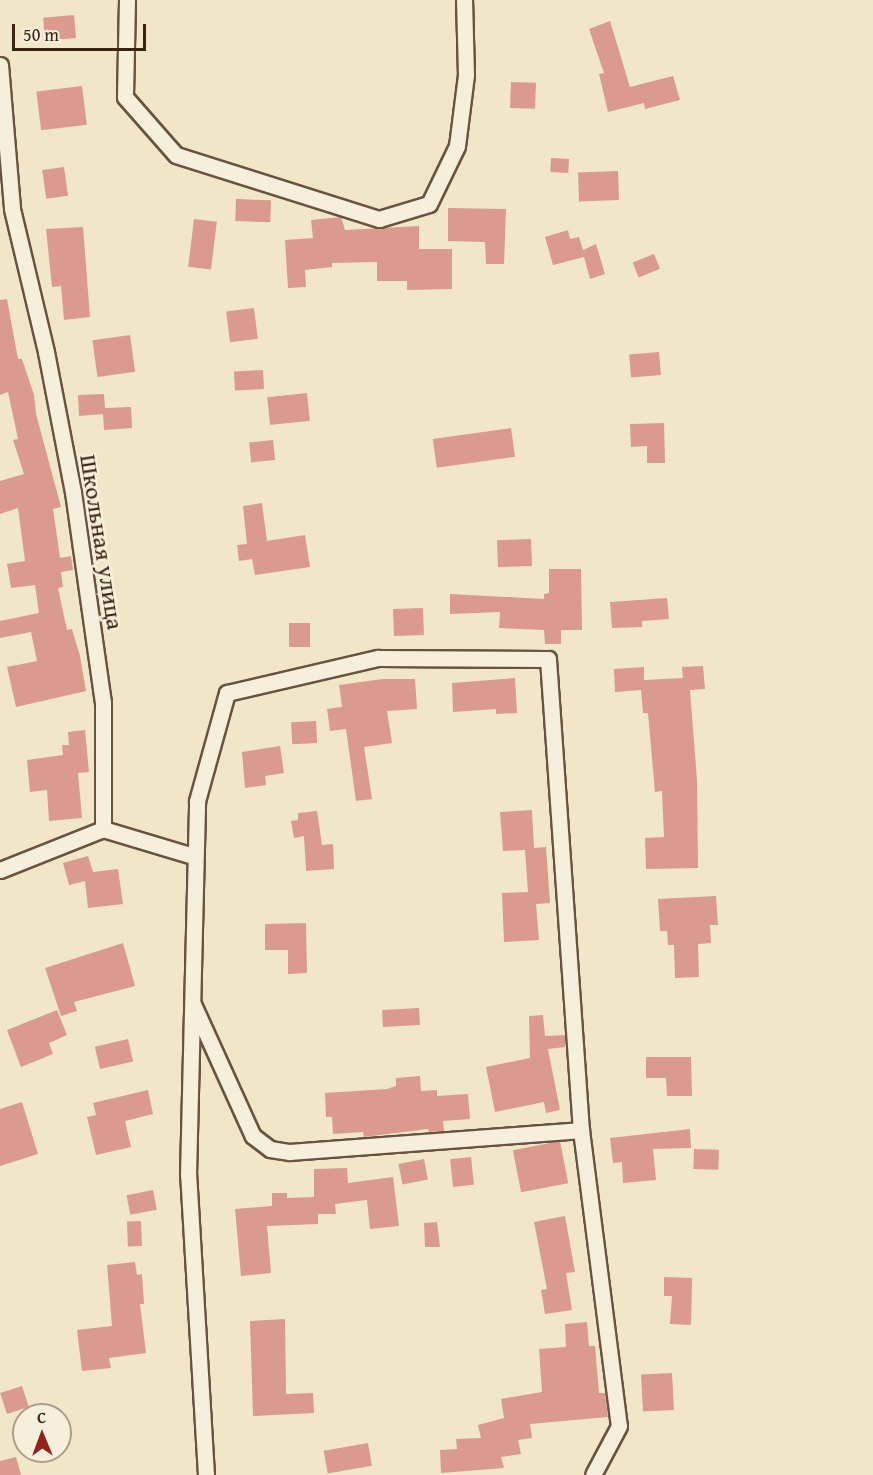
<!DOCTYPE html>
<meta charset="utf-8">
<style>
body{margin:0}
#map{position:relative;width:873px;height:1475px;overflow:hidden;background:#f1e7c8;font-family:"Gentium Book Plus",serif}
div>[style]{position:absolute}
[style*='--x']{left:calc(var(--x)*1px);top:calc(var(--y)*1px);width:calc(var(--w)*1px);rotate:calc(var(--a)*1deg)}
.building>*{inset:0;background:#da9a8d;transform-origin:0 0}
.roads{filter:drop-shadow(2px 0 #695340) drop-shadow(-2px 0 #695340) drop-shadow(0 2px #695340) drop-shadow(0 -2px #695340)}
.minor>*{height:15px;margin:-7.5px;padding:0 7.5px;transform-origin:7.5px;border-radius:7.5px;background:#f6efdb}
span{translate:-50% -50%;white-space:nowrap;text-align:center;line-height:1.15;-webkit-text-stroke:5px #f6efdb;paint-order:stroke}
.street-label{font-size:24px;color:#3c2213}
.north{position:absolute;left:12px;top:1403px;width:60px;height:60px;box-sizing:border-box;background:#f6efdb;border:2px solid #ac9d8b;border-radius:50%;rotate:359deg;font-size:16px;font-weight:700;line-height:24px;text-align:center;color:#3c2213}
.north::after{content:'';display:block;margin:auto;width:21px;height:27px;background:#8f2418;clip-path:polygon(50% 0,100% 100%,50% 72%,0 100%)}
.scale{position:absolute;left:12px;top:24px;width:134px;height:27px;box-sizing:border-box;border:3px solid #3c2213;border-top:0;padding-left:8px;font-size:18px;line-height:21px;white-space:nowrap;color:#3c2213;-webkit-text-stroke:4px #f6efdb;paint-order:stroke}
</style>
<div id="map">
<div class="building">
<div style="left:74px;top:15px;width:23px;height:31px;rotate:85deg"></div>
<div style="clip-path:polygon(610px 21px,630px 87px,673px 76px,680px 100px,645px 109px,644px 103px,608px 112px,599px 74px,604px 73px,589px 29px)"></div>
<div style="left:511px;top:82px;width:25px;height:26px;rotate:2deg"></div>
<div style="left:82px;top:86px;width:39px;height:46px;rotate:83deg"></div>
<div style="left:551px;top:158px;width:18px;height:14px;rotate:3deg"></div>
<div style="left:64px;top:167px;width:29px;height:22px;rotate:82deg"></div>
<div style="left:618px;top:171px;width:29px;height:40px;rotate:88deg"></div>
<div style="left:236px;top:199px;width:35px;height:22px;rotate:2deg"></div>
<div style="clip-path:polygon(448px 208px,506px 209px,504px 264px,486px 264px,485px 242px,448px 241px)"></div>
<div style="clip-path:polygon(341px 217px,345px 230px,419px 226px,419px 249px,452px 249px,452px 289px,407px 290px,407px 281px,377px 281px,377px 262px,332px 263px,332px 267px,305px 270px,306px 287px,288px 288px,285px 240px,313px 238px,311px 220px)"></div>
<div style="left:194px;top:219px;width:23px;height:48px;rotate:7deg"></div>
<div style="clip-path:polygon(83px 227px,90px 317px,64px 320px,61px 286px,52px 287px,46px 229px)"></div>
<div style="clip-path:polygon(568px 230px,570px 239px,579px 237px,583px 250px,596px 244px,605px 274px,590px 279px,584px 257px,553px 265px,545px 237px)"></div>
<div style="left:654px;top:254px;width:16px;height:23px;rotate:68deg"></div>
<div style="clip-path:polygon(7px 299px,18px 359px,22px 359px,34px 395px,36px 414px,61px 507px,53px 509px,60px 558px,71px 556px,73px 570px,61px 572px,63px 587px,58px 588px,67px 630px,72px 629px,80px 656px,86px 691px,16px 707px,7px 667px,37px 661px,31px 632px,0 638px,0 621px,39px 613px,35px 585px,11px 588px,7px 564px,25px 561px,18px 508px,0 514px,0 481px,24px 474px,13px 440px,18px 439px,8px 392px,0 395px,0 300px)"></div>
<div style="left:254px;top:308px;width:31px;height:28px;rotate:83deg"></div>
<div style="left:130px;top:335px;width:37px;height:38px;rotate:82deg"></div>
<div style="left:659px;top:352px;width:23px;height:30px;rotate:85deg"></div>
<div style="left:263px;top:370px;width:19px;height:29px;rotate:87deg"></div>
<div style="left:307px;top:393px;width:28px;height:40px;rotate:84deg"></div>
<div style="clip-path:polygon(104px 394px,105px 408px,131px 407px,132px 428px,104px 430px,103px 414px,79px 416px,78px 395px)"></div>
<div style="clip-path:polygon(664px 423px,665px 463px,647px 463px,647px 446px,631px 447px,630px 424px)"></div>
<div style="left:511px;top:428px;width:29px;height:79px;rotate:82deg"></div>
<div style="left:273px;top:440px;width:20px;height:24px;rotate:84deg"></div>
<div style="clip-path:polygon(262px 503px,267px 541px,305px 535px,310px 567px,255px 575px,252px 559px,239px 561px,237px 545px,247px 544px,243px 506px)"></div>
<div style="left:531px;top:539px;width:27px;height:34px;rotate:88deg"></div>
<div style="clip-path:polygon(549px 569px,581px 569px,582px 630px,561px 630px,561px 644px,545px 644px,544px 630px,499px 628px,500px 612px,450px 614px,450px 594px,544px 599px,544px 594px,549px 593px)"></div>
<div style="clip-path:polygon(667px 598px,669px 619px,642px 621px,642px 627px,612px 628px,610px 602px)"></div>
<div style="left:423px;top:608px;width:27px;height:30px;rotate:88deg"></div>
<div style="left:310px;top:623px;width:24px;height:21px;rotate:90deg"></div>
<div style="clip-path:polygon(703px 666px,705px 689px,690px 690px,697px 780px,698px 868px,646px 869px,645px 838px,664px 837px,662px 791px,655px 792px,648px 713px,643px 713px,641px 690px,615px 692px,614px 669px,644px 667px,644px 680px,683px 678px,682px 667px)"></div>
<div style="clip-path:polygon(515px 678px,517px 713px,496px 714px,496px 709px,453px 712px,452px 683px)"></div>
<div style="clip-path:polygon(383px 679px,415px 679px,417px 709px,387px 711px,392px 743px,364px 747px,372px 799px,356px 801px,346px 729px,330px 731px,327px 709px,342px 707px,339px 685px)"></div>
<div style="left:316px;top:721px;width:22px;height:25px;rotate:87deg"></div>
<div style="clip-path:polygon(85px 730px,89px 772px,78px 773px,82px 818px,49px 821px,47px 790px,30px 792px,27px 760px,63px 755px,62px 745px,69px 745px,68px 732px)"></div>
<div style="clip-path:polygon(280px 746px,284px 773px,265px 776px,266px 785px,245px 788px,242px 752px)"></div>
<div style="clip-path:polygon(532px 810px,534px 848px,546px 847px,550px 903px,536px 904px,539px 940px,504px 942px,502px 893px,528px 892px,525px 850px,503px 851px,500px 812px)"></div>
<div style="clip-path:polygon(317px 811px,322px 845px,333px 844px,334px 869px,306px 871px,304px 836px,294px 838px,291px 821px,298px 820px,298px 813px)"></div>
<div style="clip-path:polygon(88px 856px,93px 872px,118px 869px,123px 904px,88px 908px,85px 881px,69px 885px,63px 863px)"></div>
<div style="clip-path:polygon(716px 896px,718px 925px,710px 925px,711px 943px,698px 944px,699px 977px,675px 978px,674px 945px,668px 945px,667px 931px,660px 931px,658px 899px)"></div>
<div style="clip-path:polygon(306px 923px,307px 973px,288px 974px,288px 950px,265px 950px,265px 924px)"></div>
<div style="clip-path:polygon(123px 943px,135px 986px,74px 1002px,77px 1011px,61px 1016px,45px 968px)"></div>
<div style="left:419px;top:1008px;width:17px;height:37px;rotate:87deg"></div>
<div style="clip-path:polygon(57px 1010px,67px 1035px,49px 1043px,53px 1054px,21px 1067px,7px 1030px)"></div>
<div style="clip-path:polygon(543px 1015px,545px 1036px,565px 1035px,565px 1047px,548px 1049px,560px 1110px,546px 1113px,544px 1102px,495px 1112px,486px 1067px,530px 1058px,529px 1016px)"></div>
<div style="left:128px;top:1039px;width:23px;height:34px;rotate:77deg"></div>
<div style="clip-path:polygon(646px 1057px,691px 1057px,692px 1096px,667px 1096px,666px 1078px,646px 1078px)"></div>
<div style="clip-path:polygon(420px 1076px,421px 1091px,437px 1090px,437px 1096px,468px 1094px,470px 1119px,443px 1121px,444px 1131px,429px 1132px,428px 1129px,364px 1137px,363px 1132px,333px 1134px,332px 1117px,326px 1117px,325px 1093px,387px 1089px,396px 1086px,396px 1078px)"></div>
<div style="clip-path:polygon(148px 1090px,153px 1114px,125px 1121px,131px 1147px,96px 1155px,87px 1117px,96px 1115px,93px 1103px)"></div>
<div style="clip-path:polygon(22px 1102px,38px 1154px,0 1166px,0 1109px)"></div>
<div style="clip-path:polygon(690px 1129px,691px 1148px,653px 1149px,656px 1180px,623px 1183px,622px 1162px,613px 1163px,610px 1138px)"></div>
<div style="left:560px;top:1141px;width:43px;height:48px;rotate:79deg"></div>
<div style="left:694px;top:1149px;width:25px;height:20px;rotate:2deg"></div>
<div style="left:471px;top:1157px;width:28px;height:21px;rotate:84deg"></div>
<div style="left:424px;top:1159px;width:21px;height:26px;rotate:79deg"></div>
<div style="clip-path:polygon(347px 1168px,348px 1183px,393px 1177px,399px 1226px,370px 1229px,367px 1200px,335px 1204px,336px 1214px,318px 1214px,318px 1224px,267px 1226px,271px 1273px,241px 1276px,235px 1209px,272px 1206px,272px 1193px,287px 1193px,287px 1198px,314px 1197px,314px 1169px)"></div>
<div style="left:153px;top:1190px;width:20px;height:27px;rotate:79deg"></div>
<div style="clip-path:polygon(565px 1216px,575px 1272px,566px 1273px,572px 1310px,545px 1314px,541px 1290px,547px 1289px,534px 1222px)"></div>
<div style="left:141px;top:1221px;width:25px;height:14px;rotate:88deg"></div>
<div style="clip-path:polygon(437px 1222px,440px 1247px,425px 1247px,424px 1223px)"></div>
<div style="clip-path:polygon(135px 1262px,137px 1275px,142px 1274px,144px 1304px,140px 1304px,146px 1353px,109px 1358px,111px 1368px,82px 1371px,77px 1330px,112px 1326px,107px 1265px)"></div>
<div style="clip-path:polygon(664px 1277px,692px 1278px,691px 1325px,670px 1324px,672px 1296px,664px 1296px)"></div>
<div style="clip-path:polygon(285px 1319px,286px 1394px,313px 1393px,314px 1413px,253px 1416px,250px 1321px)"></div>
<div style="clip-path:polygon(587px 1322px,589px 1346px,595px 1346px,599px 1393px,605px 1393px,608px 1417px,530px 1424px,532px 1438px,518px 1440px,521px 1454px,501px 1457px,504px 1468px,441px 1473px,440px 1450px,457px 1449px,456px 1439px,481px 1438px,478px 1425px,504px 1418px,501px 1399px,542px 1392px,539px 1349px,566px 1347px,565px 1324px)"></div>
<div style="left:672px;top:1373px;width:37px;height:31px;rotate:87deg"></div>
<div style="left:22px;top:1386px;width:22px;height:23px;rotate:72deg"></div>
<div style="left:368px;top:1443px;width:23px;height:45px;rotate:80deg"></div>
<div style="clip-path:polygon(16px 1457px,21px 1475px,0 1475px,0 1461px)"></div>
</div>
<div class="roads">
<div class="minor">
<div style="--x:127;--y:0;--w:97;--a:91.2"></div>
<div style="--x:125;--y:97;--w:77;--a:48.7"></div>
<div style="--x:176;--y:155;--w:213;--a:17.5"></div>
<div style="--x:379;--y:219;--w:52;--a:-16.7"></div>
<div style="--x:429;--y:204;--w:64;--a:-64.2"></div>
<div style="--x:457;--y:146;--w:72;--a:-82.8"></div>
<div style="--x:466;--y:75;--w:75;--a:-91.5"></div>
<div style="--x:0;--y:65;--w:144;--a:85.2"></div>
<div style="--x:12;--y:209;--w:147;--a:76.6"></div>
<div style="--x:46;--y:352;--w:143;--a:79.1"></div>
<div style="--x:73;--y:492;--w:212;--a:81.9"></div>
<div style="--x:103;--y:702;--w:127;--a:90"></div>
<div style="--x:103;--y:829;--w:94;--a:16.7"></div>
<div style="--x:0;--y:870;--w:111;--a:-21.7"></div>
<div style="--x:193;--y:1004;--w:145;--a:65.6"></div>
<div style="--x:253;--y:1136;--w:21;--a:37"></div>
<div style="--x:270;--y:1149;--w:20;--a:9"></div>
<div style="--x:290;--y:1152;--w:292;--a:-4.3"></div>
<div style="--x:206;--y:1475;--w:301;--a:-93.4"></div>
<div style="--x:188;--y:1175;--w:374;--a:-88.6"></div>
<div style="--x:197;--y:801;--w:112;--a:-74.5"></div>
<div style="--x:227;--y:693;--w:155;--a:-13.1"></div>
<div style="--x:378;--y:658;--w:170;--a:0.3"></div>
<div style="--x:548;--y:659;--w:472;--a:86"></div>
<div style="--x:581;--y:1130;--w:298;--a:82.7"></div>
<div style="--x:619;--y:1426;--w:55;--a:118"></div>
</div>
</div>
<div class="street-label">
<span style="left:102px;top:542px;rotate:81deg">Школьная улица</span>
</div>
<div class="north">С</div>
<div class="scale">50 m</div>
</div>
